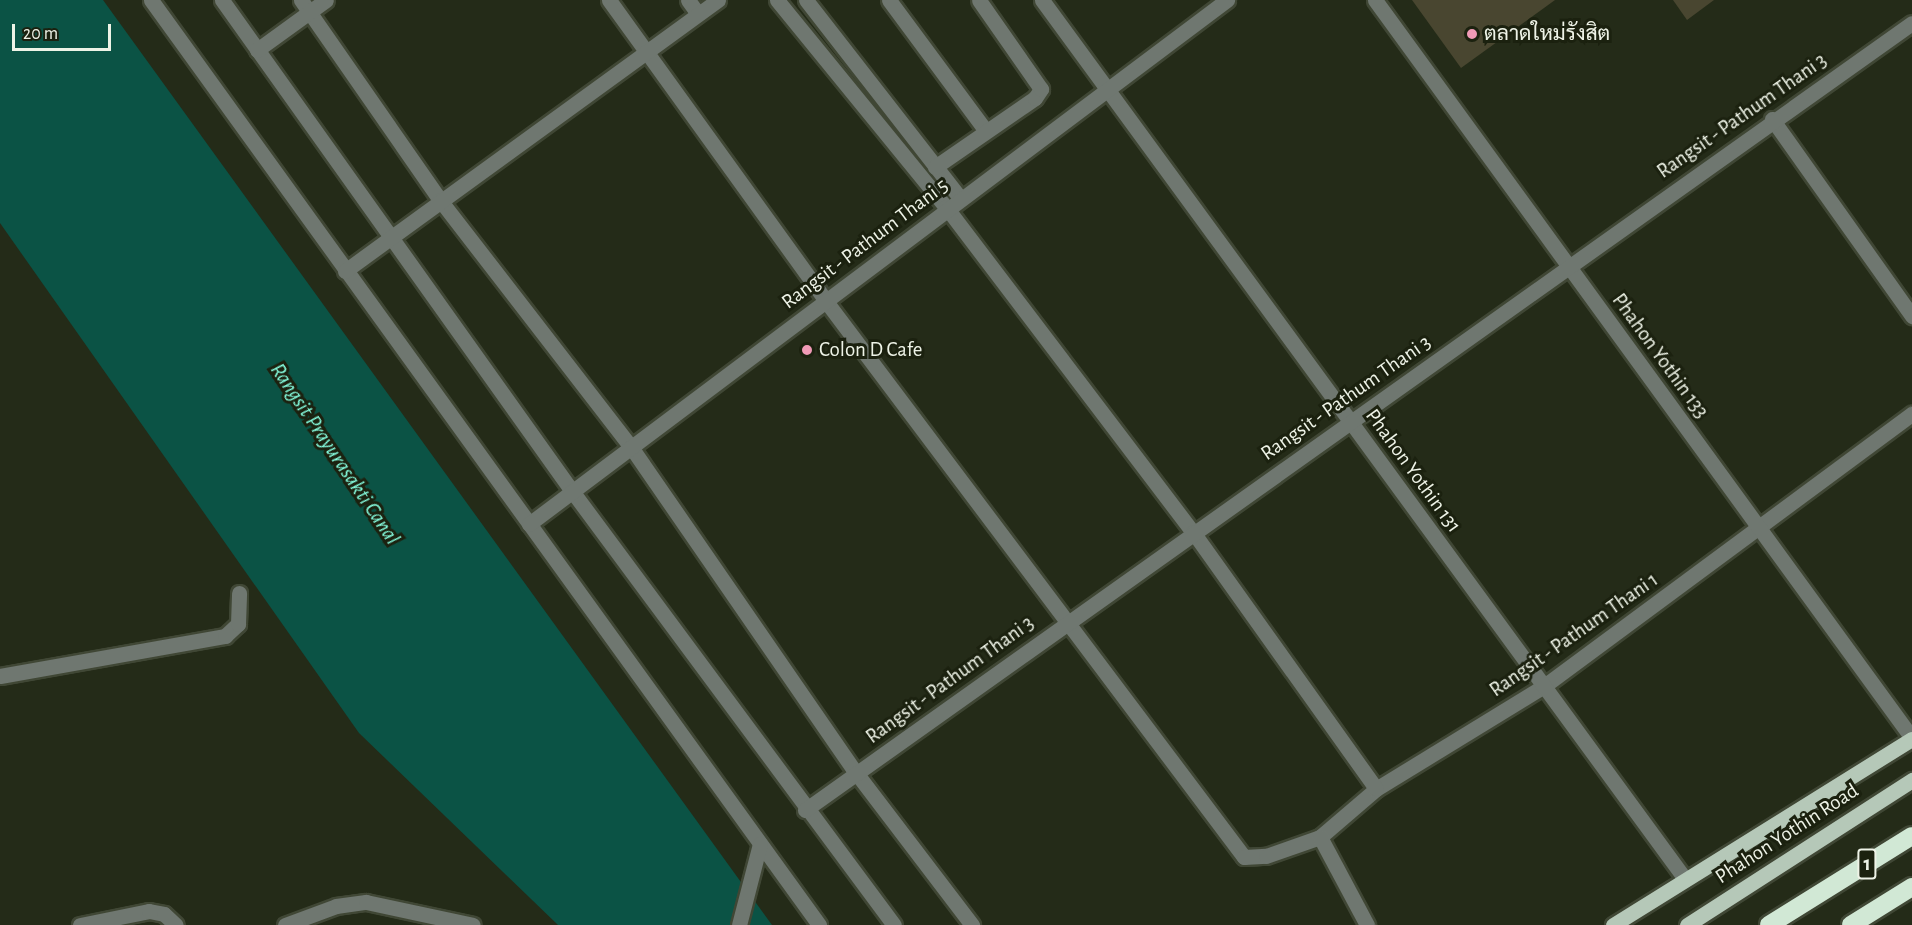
<!DOCTYPE html>
<meta charset="utf-8">
<style>
body{margin:0}
#map{position:relative;width:1912px;height:925px;overflow:hidden;background:#242b18;font-family:"Alegreya Sans",Sarabun,sans-serif}
div>[style]{position:absolute}
[style*='--x']{left:calc(var(--x)*1px);top:calc(var(--y)*1px);width:calc(var(--w)*1px);rotate:calc(var(--a)*1deg)}
.water>*{inset:0;background:#0b5345}
.building>*{inset:0;background:#494630}
.roads{filter:drop-shadow(2px 0 #404735) drop-shadow(-2px 0 #404735) drop-shadow(0 2px #404735) drop-shadow(0 -2px #404735)}
.minor>*{height:15px;margin:-7.5px;padding:0 7.5px;transform-origin:7.5px;border-radius:7.5px;background:#6f7770}
.major>*{height:15px;margin:-7.5px;padding:0 7.5px;transform-origin:7.5px;border-radius:7.5px;background:#b5c8b8}
.highway>*{height:18px;margin:-9px;padding:0 9px;transform-origin:9px;border-radius:9px;background:#d1e8d5}
.dots>*{width:16px;height:16px;translate:-50% -50%;box-sizing:border-box;border:3px solid #1b210f;border-radius:50%}
span{translate:-50% -50%;white-space:nowrap;text-align:center;line-height:1.15;-webkit-text-stroke:6px #1b210f;paint-order:stroke}
.shield-label span{padding:2px 4px;background:#1b210f;border:2px solid;border-radius:4px;-webkit-text-stroke-width:0}
.shield-label{font-size:20px;color:#eef3e7;font-weight:700}
.poi-label{font-size:21px;color:#eef3e7}
.left{translate:0 -50%;text-align:left}
.street-label{font-size:21px;color:#eef3e7}
.water-label{font-size:22px;color:#86fee0;font-style:italic}
.scale{position:absolute;left:12px;top:24px;width:99px;height:27px;box-sizing:border-box;border:3px solid #eef3e7;border-top:0;padding-left:8px;font-size:18px;line-height:21px;white-space:nowrap;color:#eef3e7;-webkit-text-stroke:4px #1b210f;paint-order:stroke}
</style>
<div id="map">
<div class="water">
<div style="clip-path:polygon(0 0,103px 0,772px 925px,558px 925px,359px 733px,0 223px)"></div>
</div>
<div class="building">
<div style="clip-path:polygon(1412px 0,1555px 0,1461px 68px)"></div>
<div style="clip-path:polygon(1673px 0,1714px 0,1687px 20px)"></div>
</div>
<div class="roads">
<div class="minor">
<div style="--x:151;--y:0;--w:1141;--a:54.16"></div>
<div style="--x:222;--y:0;--w:603;--a:54.52"></div>
<div style="--x:572;--y:491;--w:540;--a:53.43"></div>
<div style="--x:301;--y:0;--w:244;--a:55.2"></div>
<div style="--x:440;--y:200;--w:312;--a:52.3"></div>
<div style="--x:631;--y:447;--w:397;--a:55.4"></div>
<div style="--x:857;--y:774;--w:190;--a:52.7"></div>
<div style="--x:609;--y:0;--w:370;--a:54.2"></div>
<div style="--x:825;--y:300;--w:697;--a:53.05"></div>
<div style="--x:1244;--y:857;--w:22;--a:-3"></div>
<div style="--x:1266;--y:856;--w:57;--a:-19.4"></div>
<div style="--x:1320;--y:837;--w:74;--a:-40.6"></div>
<div style="--x:1376;--y:789;--w:197;--a:-31.5"></div>
<div style="--x:1544;--y:686;--w:458;--a:-36.5"></div>
<div style="--x:688;--y:0;--w:17;--a:54"></div>
<div style="--x:777;--y:0;--w:267;--a:50.8"></div>
<div style="--x:946;--y:207;--w:408;--a:52.8"></div>
<div style="--x:1193;--y:532;--w:315;--a:54.5"></div>
<div style="--x:806;--y:0;--w:251;--a:52.1"></div>
<div style="--x:889;--y:0;--w:163;--a:53.5"></div>
<div style="--x:1042;--y:0;--w:1089;--a:53.81"></div>
<div style="--x:1375;--y:0;--w:913;--a:53.96"></div>
<div style="--x:257;--y:50;--w:85;--a:-35.9"></div>
<div style="--x:1772;--y:119;--w:242;--a:54.6"></div>
<div style="--x:935;--y:167;--w:121;--a:-34.6"></div>
<div style="--x:1035;--y:98;--w:11;--a:-56"></div>
<div style="--x:1041;--y:89;--w:108;--a:-124.9"></div>
<div style="--x:345;--y:271;--w:461;--a:-36"></div>
<div style="--x:529;--y:524;--w:873;--a:-36.9"></div>
<div style="--x:0;--y:676;--w:229;--a:-10.1"></div>
<div style="--x:225;--y:636;--w:18;--a:-43"></div>
<div style="--x:238;--y:624;--w:31;--a:-88"></div>
<div style="--x:805;--y:810;--w:1358;--a:-35.41"></div>
<div style="--x:1320;--y:837;--w:100;--a:61.9"></div>
<div style="--x:80;--y:925;--w:70;--a:-11.5"></div>
<div style="--x:149;--y:911;--w:15;--a:11"></div>
<div style="--x:164;--y:914;--w:16;--a:43"></div>
<div style="--x:285;--y:925;--w:54;--a:-20.4"></div>
<div style="--x:336;--y:906;--w:30;--a:-8"></div>
<div style="--x:366;--y:902;--w:109;--a:12.1"></div>
<div style="--x:739;--y:925;--w:84;--a:-75.5"></div>
</div>
<div class="major">
<div style="--x:1613;--y:925;--w:352;--a:-31.9"></div>
<div style="--x:1687;--y:925;--w:268;--a:-32.8"></div>
</div>
<div class="highway">
<div style="--x:1769;--y:925;--w:168;--a:-31.9"></div>
<div style="--x:1851;--y:925;--w:72;--a:-31.9"></div>
</div>
</div>
<div class="dots">
<div style="left:1472px;top:34px;background:#f09ab6"></div>
<div style="left:807px;top:350px;background:#f09ab6"></div>
</div>
<div class="shield-label">
<span style="left:1867px;top:864px">1</span>
</div>
<div class="poi-label">
<span class="left" style="left:1484px;top:34px">ตลาดใหม่รังสิต</span>
<span class="left" style="left:819px;top:350px">Colon D Cafe</span>
</div>
<div class="street-label">
<span style="left:1742px;top:116px;rotate:-35deg">Rangsit - Pathum Thani 3</span>
<span style="left:865px;top:244px;rotate:-37deg">Rangsit - Pathum Thani 5</span>
<span style="left:1660px;top:356px;rotate:54deg">Phahon Yothin 133</span>
<span style="left:1346px;top:398px;rotate:-35deg">Rangsit - Pathum Thani 3</span>
<span style="left:1413px;top:471px;rotate:54deg">Phahon Yothin 131</span>
<span style="left:1574px;top:635px;rotate:-35deg">Rangsit - Pathum Thani 1</span>
<span style="left:950px;top:680px;rotate:-36deg">Rangsit - Pathum Thani 3</span>
<span style="left:1787px;top:834px;rotate:-33deg">Phahon Yothin Road</span>
</div>
<div class="water-label">
<span style="left:335px;top:454px;rotate:56deg">Rangsit Prayurasakti Canal</span>
</div>
<div class="scale">20 m</div>
</div>
